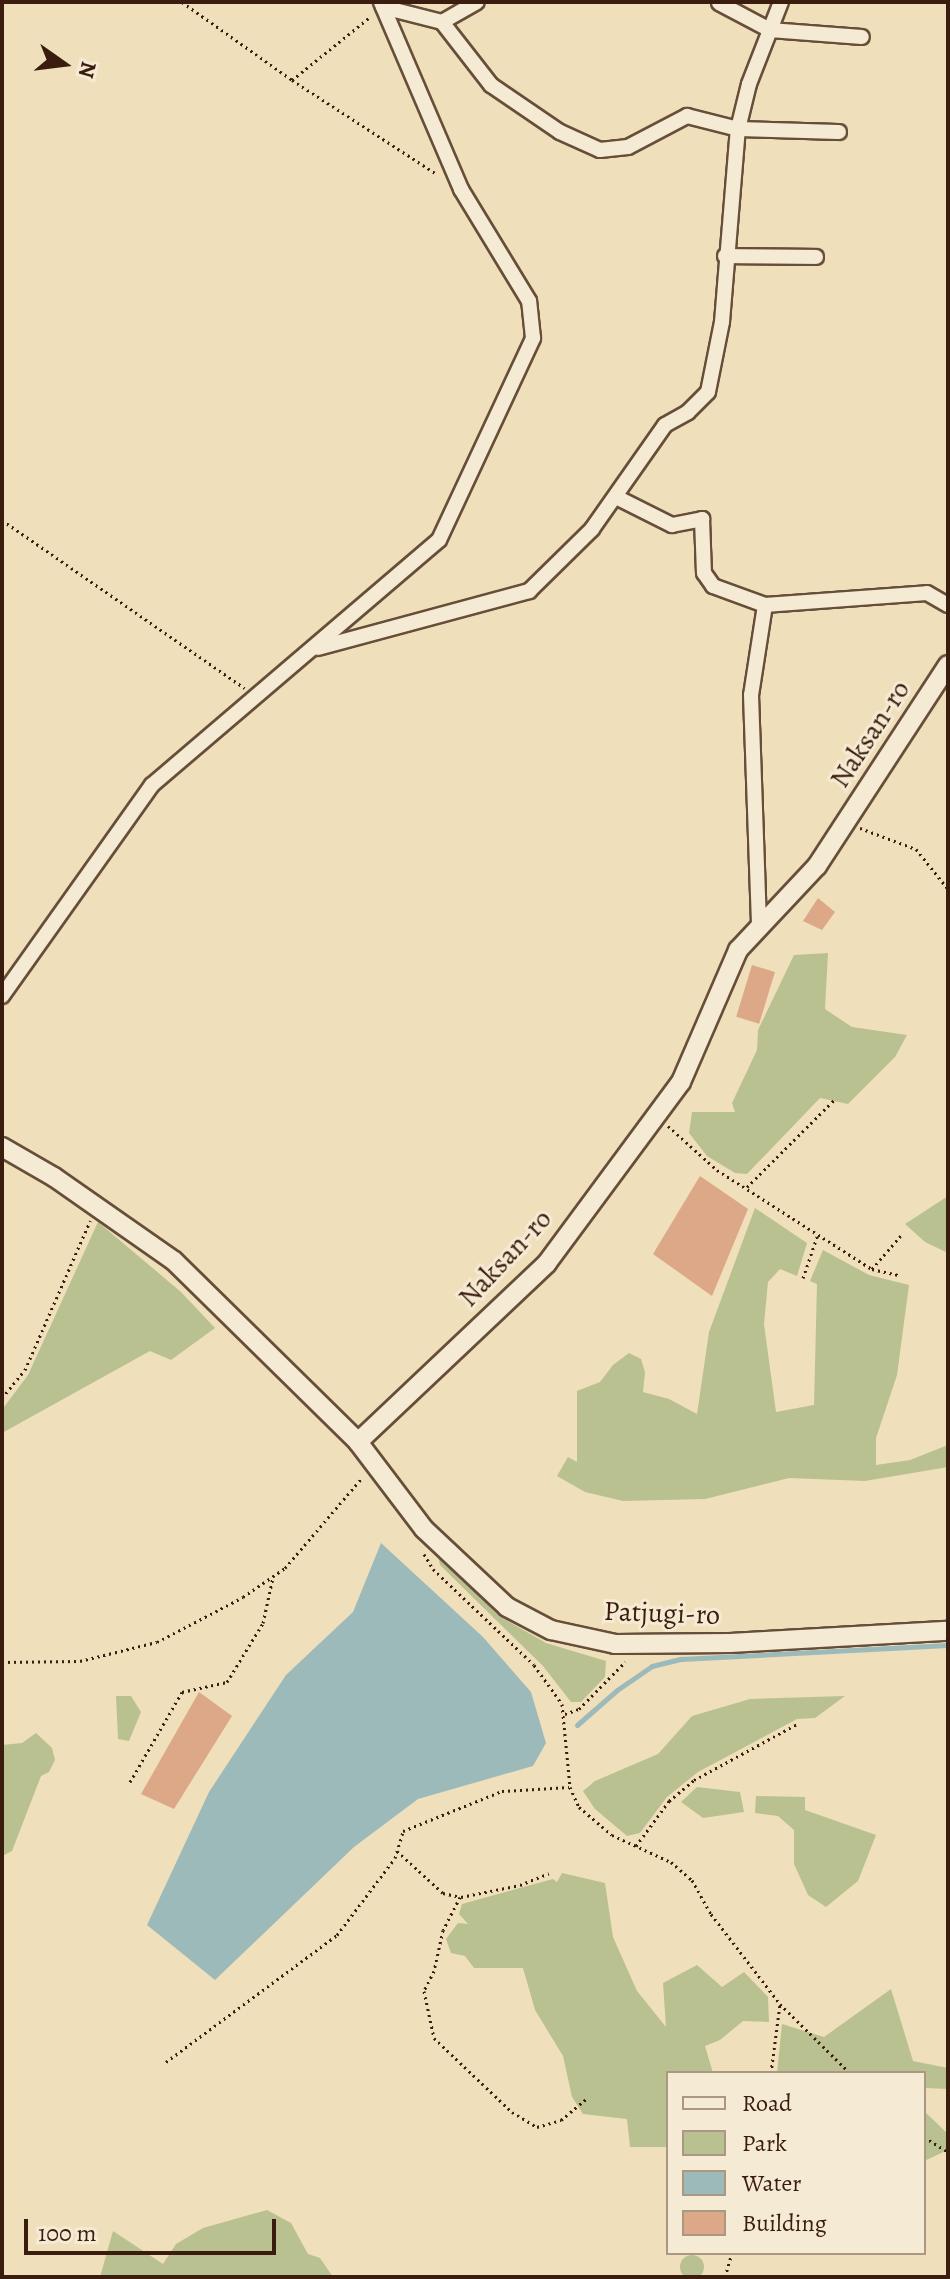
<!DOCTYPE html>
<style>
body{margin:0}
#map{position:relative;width:950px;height:2279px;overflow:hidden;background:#efdfbb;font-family:Alegreya,serif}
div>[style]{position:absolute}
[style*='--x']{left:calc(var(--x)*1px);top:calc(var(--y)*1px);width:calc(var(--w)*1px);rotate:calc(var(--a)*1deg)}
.green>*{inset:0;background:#bac190}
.round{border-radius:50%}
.water>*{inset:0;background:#9dbaba}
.stream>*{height:5px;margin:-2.5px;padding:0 2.5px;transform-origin:2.5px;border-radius:2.5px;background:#9dbaba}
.building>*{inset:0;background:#dca888;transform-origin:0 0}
.path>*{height:3px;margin-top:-1.5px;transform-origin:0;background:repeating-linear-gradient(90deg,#3a1d0e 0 2px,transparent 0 6px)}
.roads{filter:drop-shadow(2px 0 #674e39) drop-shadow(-2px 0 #674e39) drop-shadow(0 2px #674e39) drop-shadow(0 -2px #674e39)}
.street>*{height:14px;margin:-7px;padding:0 7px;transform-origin:7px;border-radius:7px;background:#f5ead3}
.secondary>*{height:18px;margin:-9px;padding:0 9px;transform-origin:9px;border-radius:9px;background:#f5ead3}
span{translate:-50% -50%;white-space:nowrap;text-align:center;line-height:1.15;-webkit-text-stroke:6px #f5ead3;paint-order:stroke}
.street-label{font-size:28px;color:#3a1d0e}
.frame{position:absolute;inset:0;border:4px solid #3a1d0e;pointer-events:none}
.legend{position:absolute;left:666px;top:2071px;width:260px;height:184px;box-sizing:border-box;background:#f5ead3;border:2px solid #aa9884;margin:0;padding:10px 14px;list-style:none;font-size:24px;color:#3a1d0e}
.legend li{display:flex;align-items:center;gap:16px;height:40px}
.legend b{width:40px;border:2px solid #aa9884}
.north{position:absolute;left:24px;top:24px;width:80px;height:80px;-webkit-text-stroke:6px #f5ead3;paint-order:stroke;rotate:104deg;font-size:22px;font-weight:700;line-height:32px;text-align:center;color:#3a1d0e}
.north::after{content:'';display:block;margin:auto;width:28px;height:36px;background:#3a1d0e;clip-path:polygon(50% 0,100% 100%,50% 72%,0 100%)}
.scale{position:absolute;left:24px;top:2219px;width:252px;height:36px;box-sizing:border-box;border:4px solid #3a1d0e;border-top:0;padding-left:10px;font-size:24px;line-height:28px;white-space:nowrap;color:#3a1d0e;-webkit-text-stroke:6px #f5ead3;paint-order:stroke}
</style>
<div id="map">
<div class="green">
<div style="clip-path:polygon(828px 953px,825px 1009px,852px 1027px,907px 1035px,895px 1057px,848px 1104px,820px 1098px,747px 1174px,735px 1173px,707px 1156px,689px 1133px,692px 1112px,735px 1112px,732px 1103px,757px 1050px,758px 1030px,794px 955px)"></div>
<div style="clip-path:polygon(948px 1196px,948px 1253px,925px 1242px,905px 1224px)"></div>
<div style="clip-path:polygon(755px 1208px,807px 1243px,797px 1276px,780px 1269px,768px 1282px,764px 1324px,776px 1412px,814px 1405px,817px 1284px,810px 1281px,823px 1250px,869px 1275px,909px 1285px,897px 1375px,876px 1438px,876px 1465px,910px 1460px,948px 1445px,948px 1467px,865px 1481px,789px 1478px,705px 1499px,623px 1501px,585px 1492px,557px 1476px,568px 1457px,577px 1462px,577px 1391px,600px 1382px,613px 1365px,629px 1353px,641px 1359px,645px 1372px,643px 1392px,669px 1399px,697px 1414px,709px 1332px)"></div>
<div style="clip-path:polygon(98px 1222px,181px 1292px,215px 1328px,171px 1360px,150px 1351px,2px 1433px,2px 1403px,4px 1407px,28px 1375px)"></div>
<div style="clip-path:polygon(437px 1552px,499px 1616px,546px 1643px,606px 1661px,605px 1677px,581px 1702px,571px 1702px,543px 1666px,440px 1565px)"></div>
<div style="clip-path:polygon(116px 1696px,131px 1696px,141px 1712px,129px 1741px,118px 1739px)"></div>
<div style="clip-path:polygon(845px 1696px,815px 1718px,797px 1719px,698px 1772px,667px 1797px,640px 1833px,627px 1836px,595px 1809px,583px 1791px,595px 1781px,658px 1754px,692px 1716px,750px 1699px)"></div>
<div style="clip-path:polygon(36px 1733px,52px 1748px,55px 1760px,49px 1772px,41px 1776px,12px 1851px,2px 1856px,2px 1745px,22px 1743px)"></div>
<div style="clip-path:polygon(697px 1787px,740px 1792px,744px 1812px,703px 1818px,681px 1802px)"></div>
<div style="clip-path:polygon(756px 1796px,805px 1797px,805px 1810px,876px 1835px,858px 1881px,826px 1907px,808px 1895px,794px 1864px,794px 1830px,778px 1816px,755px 1813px)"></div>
<div style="clip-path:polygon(562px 1873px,605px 1883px,613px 1937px,637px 1991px,666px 2027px,663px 1983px,697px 1965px,722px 1987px,744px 1972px,768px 1997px,769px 2022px,743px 2021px,720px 2040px,705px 2046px,713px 2073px,668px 2073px,668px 2147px,630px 2147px,627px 2119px,583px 2114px,572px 2097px,563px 2056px,535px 2010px,523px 1968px,474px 1968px,465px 1956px,451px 1953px,446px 1939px,458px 1923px,468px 1924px,459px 1914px,462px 1904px,553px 1879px,557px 1882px)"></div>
<div style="clip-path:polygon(891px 1989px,913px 2061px,948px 2068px,948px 2089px,925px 2088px,924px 2091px,924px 2073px,777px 2073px,782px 2024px,824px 2037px)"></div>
<div style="clip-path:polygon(924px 2111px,948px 2134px,948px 2150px,924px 2161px)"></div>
<div style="clip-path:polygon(267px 2210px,291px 2223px,308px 2254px,320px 2258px,333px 2277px,100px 2277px,113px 2231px,163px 2264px,176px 2244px,203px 2228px)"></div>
<div class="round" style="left:680px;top:2255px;width:24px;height:24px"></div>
</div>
<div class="water">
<div style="clip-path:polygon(381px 1543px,483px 1637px,531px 1692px,546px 1743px,533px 1766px,418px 1799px,354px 1847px,215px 1980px,147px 1925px,209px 1792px,286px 1675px,353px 1612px)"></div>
</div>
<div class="stream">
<div style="--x:577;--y:1725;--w:53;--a:-41.2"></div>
<div style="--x:617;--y:1690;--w:42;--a:-34.4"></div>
<div style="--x:652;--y:1666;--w:30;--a:-14"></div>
<div style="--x:681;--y:1659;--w:267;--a:-3"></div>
</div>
<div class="building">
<div style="clip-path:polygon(818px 898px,835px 912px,822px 930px,803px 921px)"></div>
<div style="left:752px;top:965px;width:24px;height:54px;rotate:17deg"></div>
<div style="clip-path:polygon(700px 1176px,748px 1209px,712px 1296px,653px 1254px)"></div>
<div style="clip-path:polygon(199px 1692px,232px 1716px,174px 1809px,141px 1794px)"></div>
</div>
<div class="path">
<div style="--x:182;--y:2;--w:135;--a:35.3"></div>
<div style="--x:292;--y:80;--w:173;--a:33"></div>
<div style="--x:292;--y:80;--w:100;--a:-38.9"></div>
<div style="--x:2;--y:520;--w:295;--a:34.7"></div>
<div style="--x:860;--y:828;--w:60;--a:20.6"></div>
<div style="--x:916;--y:849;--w:51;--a:51.3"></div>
<div style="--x:668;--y:1126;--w:66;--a:41.9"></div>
<div style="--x:717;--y:1170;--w:184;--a:32.6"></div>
<div style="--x:872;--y:1269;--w:27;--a:13"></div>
<div style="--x:747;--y:1187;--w:124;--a:-45"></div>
<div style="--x:872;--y:1269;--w:48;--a:-49.3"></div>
<div style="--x:803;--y:1278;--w:46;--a:-71.2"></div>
<div style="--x:2;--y:1398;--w:36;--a:-51"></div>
<div style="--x:25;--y:1370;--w:163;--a:-66.4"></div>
<div style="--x:424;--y:1554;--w:17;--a:59"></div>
<div style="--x:433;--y:1569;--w:139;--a:43.5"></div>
<div style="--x:534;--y:1665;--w:48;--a:54.3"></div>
<div style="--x:562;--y:1704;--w:83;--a:84.5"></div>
<div style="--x:570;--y:1787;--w:22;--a:66"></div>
<div style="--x:579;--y:1807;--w:43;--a:40.3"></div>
<div style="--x:612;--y:1835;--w:65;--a:24.6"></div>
<div style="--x:671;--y:1862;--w:28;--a:41"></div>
<div style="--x:692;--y:1880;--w:39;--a:61"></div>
<div style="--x:711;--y:1914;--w:113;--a:52.5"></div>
<div style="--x:780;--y:2004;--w:98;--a:44.6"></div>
<div style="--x:2;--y:1662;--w:78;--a:-0.7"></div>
<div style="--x:80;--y:1661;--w:79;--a:-13.9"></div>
<div style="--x:157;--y:1642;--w:97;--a:-27.6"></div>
<div style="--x:243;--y:1597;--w:51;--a:-34.6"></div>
<div style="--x:285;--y:1568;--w:118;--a:-49.5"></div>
<div style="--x:565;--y:1714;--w:15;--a:-20"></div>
<div style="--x:579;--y:1709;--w:66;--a:-45.6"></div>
<div style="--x:130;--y:1782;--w:104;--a:-60"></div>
<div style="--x:182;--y:1692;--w:46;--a:-12.5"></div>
<div style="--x:227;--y:1682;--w:69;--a:-58.6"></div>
<div style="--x:263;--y:1623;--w:47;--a:-77.7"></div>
<div style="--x:636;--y:1846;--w:56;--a:-53.7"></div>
<div style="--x:669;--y:1801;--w:33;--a:-40"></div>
<div style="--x:694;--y:1780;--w:119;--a:-28.5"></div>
<div style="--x:397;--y:1851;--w:62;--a:42.4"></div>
<div style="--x:443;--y:1893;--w:17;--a:13"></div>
<div style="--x:460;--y:1897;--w:37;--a:117"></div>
<div style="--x:443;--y:1930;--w:42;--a:102.4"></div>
<div style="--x:434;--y:1971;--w:22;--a:117"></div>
<div style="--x:424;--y:1991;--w:48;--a:78"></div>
<div style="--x:434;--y:2038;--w:108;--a:43.5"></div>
<div style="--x:512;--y:2112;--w:29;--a:31"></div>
<div style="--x:537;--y:2127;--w:25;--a:-16"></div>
<div style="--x:561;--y:2120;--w:33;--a:-40"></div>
<div style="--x:461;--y:1897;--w:60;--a:-11.5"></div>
<div style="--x:520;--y:1885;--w:31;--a:-22"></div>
<div style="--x:166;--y:2062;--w:213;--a:-36.6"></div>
<div style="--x:337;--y:1935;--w:96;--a:-53"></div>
<div style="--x:395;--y:1858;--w:28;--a:-73"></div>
<div style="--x:403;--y:1831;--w:107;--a:-22"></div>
<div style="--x:502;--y:1791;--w:67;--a:-3.4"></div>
<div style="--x:771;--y:2073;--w:70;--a:-82.6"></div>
<div style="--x:924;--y:2137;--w:28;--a:32"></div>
<div style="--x:725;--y:2277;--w:25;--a:-74"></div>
</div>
<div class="roads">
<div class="street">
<div style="--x:719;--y:3;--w:58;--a:27.9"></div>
<div style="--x:770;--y:30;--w:92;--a:4.4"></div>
<div style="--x:383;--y:7;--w:61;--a:14.3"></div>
<div style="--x:442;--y:22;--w:80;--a:52.1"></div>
<div style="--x:491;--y:85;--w:83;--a:34.3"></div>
<div style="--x:560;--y:132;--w:44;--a:24.2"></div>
<div style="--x:600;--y:150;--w:28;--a:-6"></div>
<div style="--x:628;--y:147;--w:67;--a:-27.7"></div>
<div style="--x:687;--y:116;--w:53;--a:14.3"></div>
<div style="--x:738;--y:129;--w:101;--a:1.7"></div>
<div style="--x:442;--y:22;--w:40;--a:-29.7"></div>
<div style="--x:725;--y:256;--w:91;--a:0.6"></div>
<div style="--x:616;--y:497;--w:63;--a:26.6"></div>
<div style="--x:672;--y:525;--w:31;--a:-11"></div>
<div style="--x:702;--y:519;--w:54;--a:87.9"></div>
<div style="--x:704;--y:573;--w:16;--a:55"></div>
<div style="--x:713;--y:586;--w:55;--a:20.1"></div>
<div style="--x:765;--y:605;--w:91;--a:98.8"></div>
<div style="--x:751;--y:695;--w:232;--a:88"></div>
<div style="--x:765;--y:605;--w:162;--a:-4.2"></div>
<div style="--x:927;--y:593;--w:24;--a:30"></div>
<div style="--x:318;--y:648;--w:219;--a:-15.1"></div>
<div style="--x:529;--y:591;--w:88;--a:-44.5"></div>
<div style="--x:592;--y:529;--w:127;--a:-54.9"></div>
<div style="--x:665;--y:425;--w:26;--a:-29"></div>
<div style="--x:688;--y:412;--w:28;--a:-45"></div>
<div style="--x:708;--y:392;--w:71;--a:-78.7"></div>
<div style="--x:722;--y:322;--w:194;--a:-85.3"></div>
<div style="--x:738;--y:129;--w:46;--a:-76.3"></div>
<div style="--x:749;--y:84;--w:88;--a:-68.7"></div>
<div style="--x:2;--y:996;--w:259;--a:-54.6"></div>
<div style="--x:152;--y:785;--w:377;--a:-40.5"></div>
<div style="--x:439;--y:540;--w:223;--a:-65"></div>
<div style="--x:533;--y:338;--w:37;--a:-96"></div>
<div style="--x:529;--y:301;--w:131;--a:-121.3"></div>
<div style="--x:461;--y:189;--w:203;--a:-113.2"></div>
</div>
<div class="secondary">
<div style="--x:2;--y:1147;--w:60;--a:30"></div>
<div style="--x:54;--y:1177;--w:146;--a:35"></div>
<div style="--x:174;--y:1261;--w:258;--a:44.5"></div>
<div style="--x:358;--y:1442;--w:109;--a:52.8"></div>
<div style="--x:424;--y:1529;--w:114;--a:43.2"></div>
<div style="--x:507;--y:1607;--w:50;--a:27.6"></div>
<div style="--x:551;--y:1630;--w:66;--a:12.3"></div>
<div style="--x:615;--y:1644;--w:115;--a:-0.5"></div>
<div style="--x:730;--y:1643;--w:218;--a:-3.2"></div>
<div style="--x:358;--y:1442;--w:260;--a:-43.4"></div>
<div style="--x:547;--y:1263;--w:225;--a:-53.5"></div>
<div style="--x:681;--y:1082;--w:144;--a:-66.6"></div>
<div style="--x:738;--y:950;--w:115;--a:-46.8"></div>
<div style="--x:817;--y:866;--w:240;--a:-56.9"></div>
</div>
</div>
<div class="street-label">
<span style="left:870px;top:734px;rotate:-57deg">Naksan-ro</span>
<span style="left:505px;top:1258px;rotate:-47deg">Naksan-ro</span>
<span style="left:662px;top:1613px;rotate:2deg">Patjugi-ro</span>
</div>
<div class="frame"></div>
<ul class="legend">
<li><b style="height:10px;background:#f5ead3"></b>Road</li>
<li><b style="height:22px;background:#bac190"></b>Park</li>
<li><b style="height:22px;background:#9dbaba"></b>Water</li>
<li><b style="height:22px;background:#dca888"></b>Building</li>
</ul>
<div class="north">N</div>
<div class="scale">100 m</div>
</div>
